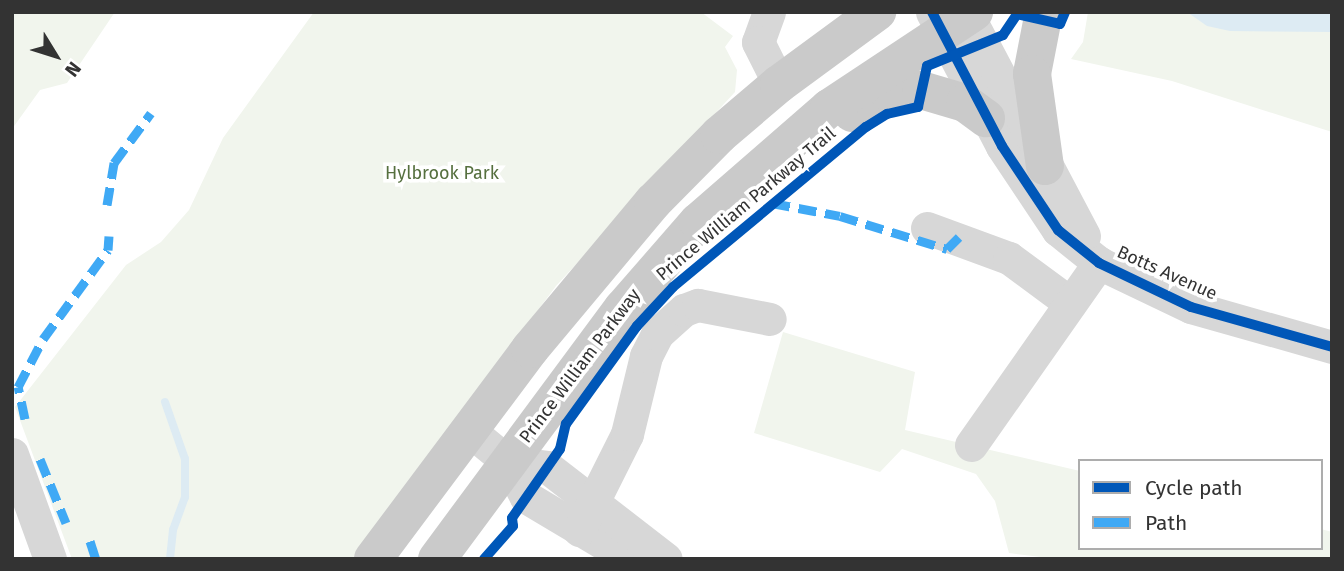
<!DOCTYPE html>
<style>
body{margin:0}
#map{position:relative;width:1344px;height:571px;overflow:hidden;background:#fff;font-family:"Fira Sans",sans-serif}
div>[style]{position:absolute}
[style*='--x']{left:calc(var(--x)*1px);top:calc(var(--y)*1px);width:calc(var(--w)*1px);rotate:calc(var(--a)*1deg)}
.green>*{inset:0;background:#f1f5ed}
.water>*{inset:0;background:#ddebf3}
.stream>*{height:8px;margin:-4px;padding:0 4px;transform-origin:4px;border-radius:4px;background:#ddebf3}
.minor>*{height:33px;margin:-16.5px;padding:0 16.5px;transform-origin:16.5px;border-radius:16.5px;background:#d7d7d7}
.major>*{height:38px;margin:-19px;padding:0 19px;transform-origin:19px;border-radius:19px;background:#cacaca}
.quiet>*{height:9px;margin-top:-4.5px;transform-origin:0;background:repeating-linear-gradient(90deg,#3fa9f5 0 18px,transparent 0 27px)}
.cycleway>*{height:10px;margin:-5px;padding:0 5px;transform-origin:5px;border-radius:5px;background:#0057b8}
span{translate:-50% -50%;white-space:nowrap;text-align:center;line-height:1.15;-webkit-text-stroke:7px #fff;paint-order:stroke}
.park-label{font-size:18px;color:#56703f}
.street-label{font-size:18px;color:#333}
.frame{position:absolute;inset:0;border:14px solid #333;pointer-events:none}
.legend{position:absolute;left:1078px;top:459px;width:245px;height:91px;box-sizing:border-box;background:#fff;border:2px solid #adadad;margin:0;padding:9px 12px;list-style:none;font-size:21px;color:#333}
.legend li{display:flex;align-items:center;gap:14px;height:35px}
.legend b{width:35px;border:2px solid #adadad}
.north{position:absolute;left:21px;top:21px;width:70px;height:70px;-webkit-text-stroke:5px #fff;paint-order:stroke;rotate:128deg;font-size:19px;font-weight:700;line-height:28px;text-align:center;color:#333}
.north::after{content:'';display:block;margin:auto;width:24px;height:32px;background:#333;clip-path:polygon(50% 0,100% 100%,50% 72%,0 100%)}
</style>
<div id="map">
<div class="green">
<div style="clip-path:polygon(12px 12px,115px 12px,67px 83px,40px 90px,12px 129px)"></div>
<div style="clip-path:polygon(314px 12px,701px 12px,733px 36px,725px 47px,737px 70px,735px 92px,556px 286px,352px 559px,72px 559px,15px 407px,126px 265px,161px 242px,189px 210px,223px 138px)"></div>
<div style="clip-path:polygon(1088px 12px,1332px 12px,1332px 132px,1172px 81px,1071px 59px,1083px 42px)"></div>
<div style="clip-path:polygon(783px 332px,915px 372px,905px 430px,1080px 471px,1080px 548px,1321px 548px,1321px 529px,1332px 532px,1332px 559px,1057px 559px,1009px 553px,995px 501px,976px 474px,902px 449px,880px 472px,754px 433px)"></div>
</div>
<div class="water">
<div style="clip-path:polygon(1187px 12px,1332px 12px,1332px 32px,1230px 31px,1207px 26px)"></div>
</div>
<div class="stream">
<div style="--x:165;--y:402;--w:60;--a:70.7"></div>
<div style="--x:185;--y:459;--w:38;--a:90"></div>
<div style="--x:185;--y:497;--w:35;--a:110"></div>
<div style="--x:173;--y:530;--w:29;--a:96"></div>
</div>
<div class="minor">
<div style="--x:769;--y:12;--w:32;--a:110"></div>
<div style="--x:758;--y:42;--w:47;--a:63.4"></div>
<div style="--x:932;--y:12;--w:151;--a:62.4"></div>
<div style="--x:1002;--y:146;--w:101;--a:56.3"></div>
<div style="--x:1058;--y:230;--w:53;--a:38.8"></div>
<div style="--x:1099;--y:263;--w:102;--a:25.6"></div>
<div style="--x:1191;--y:307;--w:147;--a:15.8"></div>
<div style="--x:966;--y:12;--w:253;--a:62.2"></div>
<div style="--x:927;--y:228;--w:87;--a:20.1"></div>
<div style="--x:1009;--y:258;--w:76;--a:36.4"></div>
<div style="--x:469;--y:430;--w:50;--a:39.4"></div>
<div style="--x:508;--y:462;--w:39;--a:63"></div>
<div style="--x:526;--y:497;--w:121;--a:30.8"></div>
<div style="--x:971;--y:445;--w:223;--a:-54.9"></div>
<div style="--x:12;--y:454;--w:112;--a:70.1"></div>
<div style="--x:508;--y:462;--w:39;--a:7"></div>
<div style="--x:547;--y:467;--w:150;--a:37.7"></div>
<div style="--x:579;--y:530;--w:107;--a:-63.4"></div>
<div style="--x:627;--y:434;--w:80;--a:-76.3"></div>
<div style="--x:646;--y:356;--w:25;--a:-63"></div>
<div style="--x:657;--y:334;--w:36;--a:-42"></div>
<div style="--x:684;--y:310;--w:15;--a:-20"></div>
<div style="--x:698;--y:305;--w:73;--a:11"></div>
</div>
<div class="major">
<div style="--x:1044;--y:12;--w:63;--a:101"></div>
<div style="--x:1032;--y:74;--w:93;--a:82"></div>
<div style="--x:852;--y:113;--w:42;--a:-26.6"></div>
<div style="--x:890;--y:94;--w:31;--a:-7"></div>
<div style="--x:921;--y:90;--w:46;--a:16.5"></div>
<div style="--x:965;--y:103;--w:26;--a:36"></div>
<div style="--x:373;--y:559;--w:262;--a:-53.2"></div>
<div style="--x:530;--y:349;--w:192;--a:-50.1"></div>
<div style="--x:653;--y:202;--w:94;--a:-45.4"></div>
<div style="--x:719;--y:135;--w:79;--a:-40.4"></div>
<div style="--x:779;--y:84;--w:122;--a:-36.3"></div>
<div style="--x:437;--y:559;--w:312;--a:-53.5"></div>
<div style="--x:623;--y:308;--w:114;--a:-48.9"></div>
<div style="--x:698;--y:222;--w:174;--a:-41"></div>
<div style="--x:829;--y:108;--w:174;--a:-33.5"></div>
</div>
<div class="quiet">
<div style="--x:772;--y:203;--w:69;--a:10.8"></div>
<div style="--x:840;--y:216;--w:112;--a:17.1"></div>
<div style="--x:947;--y:249;--w:17;--a:-45"></div>
<div style="--x:107;--y:205;--w:43;--a:-80.5"></div>
<div style="--x:114;--y:163;--w:62;--a:-53.5"></div>
<div style="--x:25;--y:419;--w:33;--a:-102"></div>
<div style="--x:18;--y:387;--w:54;--a:-62.5"></div>
<div style="--x:43;--y:339;--w:110;--a:-53.9"></div>
<div style="--x:108;--y:250;--w:14;--a:-86"></div>
<div style="--x:40;--y:459;--w:69;--a:67.9"></div>
<div style="--x:90;--y:541;--w:19;--a:72"></div>
</div>
<div class="cycleway">
<div style="--x:932;--y:12;--w:151;--a:62.4"></div>
<div style="--x:1002;--y:146;--w:101;--a:56.3"></div>
<div style="--x:1058;--y:230;--w:53;--a:38.8"></div>
<div style="--x:1099;--y:263;--w:102;--a:25.6"></div>
<div style="--x:1191;--y:307;--w:147;--a:15.8"></div>
<div style="--x:484;--y:559;--w:44;--a:-48.7"></div>
<div style="--x:513;--y:526;--w:8;--a:-97"></div>
<div style="--x:512;--y:518;--w:84;--a:-55.2"></div>
<div style="--x:560;--y:449;--w:26;--a:-77"></div>
<div style="--x:566;--y:424;--w:121;--a:-54.1"></div>
<div style="--x:637;--y:326;--w:53;--a:-47.3"></div>
<div style="--x:673;--y:287;--w:251;--a:-39.7"></div>
<div style="--x:866;--y:127;--w:25;--a:-32"></div>
<div style="--x:887;--y:114;--w:32;--a:-13"></div>
<div style="--x:918;--y:107;--w:42;--a:-77.6"></div>
<div style="--x:927;--y:66;--w:82;--a:-22.2"></div>
<div style="--x:1003;--y:35;--w:25;--a:-56"></div>
<div style="--x:1017;--y:14;--w:44;--a:13.1"></div>
<div style="--x:1060;--y:24;--w:13;--a:-67"></div>
</div>
<div class="park-label">
<span style="left:442px;top:173px">Hylbrook Park</span>
</div>
<div class="street-label">
<span style="left:746px;top:204px;rotate:-40deg">Prince William Parkway Trail</span>
<span style="left:1167px;top:273px;rotate:24deg">Botts Avenue</span>
<span style="left:580px;top:366px;rotate:-53deg">Prince William Parkway</span>
</div>
<div class="frame"></div>
<ul class="legend">
<li><b style="height:9px;background:#0057b8"></b>Cycle path</li>
<li><b style="height:9px;background:#3fa9f5"></b>Path</li>
</ul>
<div class="north">N</div>
</div>
